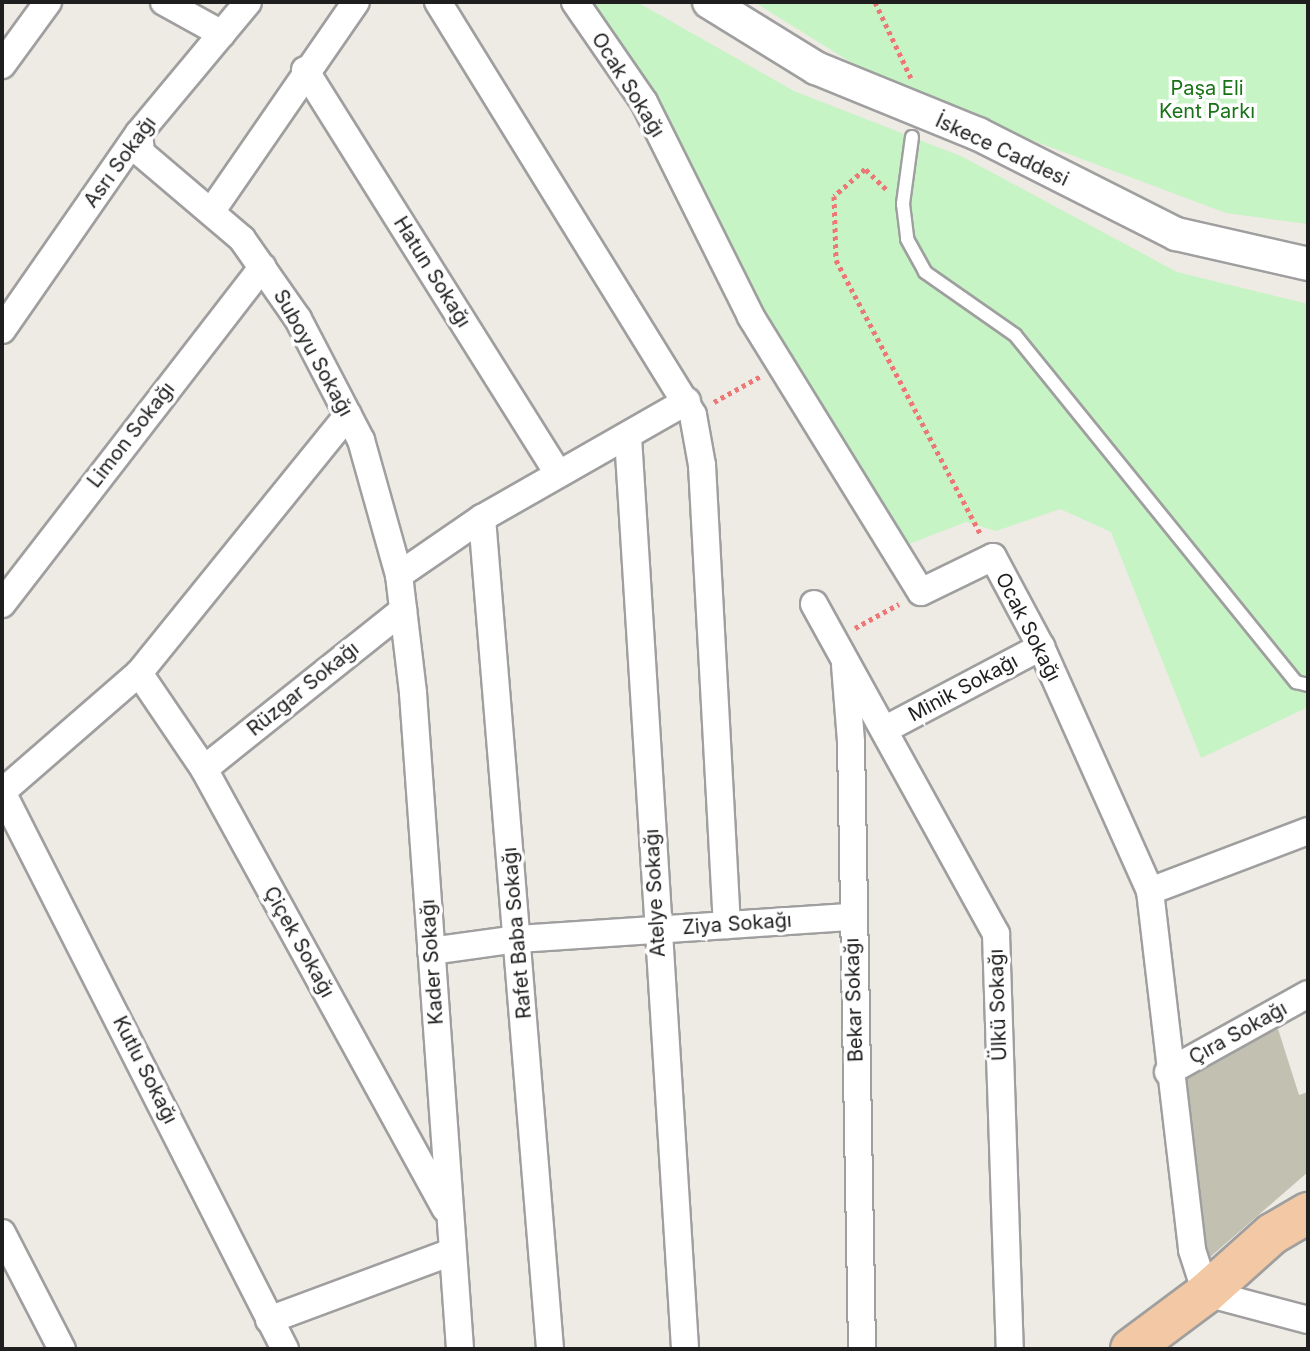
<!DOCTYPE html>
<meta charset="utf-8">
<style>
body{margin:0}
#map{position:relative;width:1310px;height:1351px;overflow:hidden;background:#eeeae4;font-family:Inter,sans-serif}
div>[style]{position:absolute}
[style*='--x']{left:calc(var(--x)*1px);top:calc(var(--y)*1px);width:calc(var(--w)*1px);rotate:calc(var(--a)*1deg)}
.construction>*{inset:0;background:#c1c0b1}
.park>*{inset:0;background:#c6f4c5}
.path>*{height:5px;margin-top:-2.5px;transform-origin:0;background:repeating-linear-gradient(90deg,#ed7777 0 4px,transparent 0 8px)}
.roads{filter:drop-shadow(2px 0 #9f9f9f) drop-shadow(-2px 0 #9f9f9f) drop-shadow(0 2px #9f9f9f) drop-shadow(0 -2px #9f9f9f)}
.service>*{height:12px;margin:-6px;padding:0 6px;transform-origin:6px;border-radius:6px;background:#fff}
.minor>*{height:26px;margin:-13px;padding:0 13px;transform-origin:13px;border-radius:13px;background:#fff}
.tertiary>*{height:32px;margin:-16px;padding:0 16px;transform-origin:16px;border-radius:16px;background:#fff}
.primary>*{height:40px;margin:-20px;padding:0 20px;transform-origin:20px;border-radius:20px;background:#f3c8a4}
span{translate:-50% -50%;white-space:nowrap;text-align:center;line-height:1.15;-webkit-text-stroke:7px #fff;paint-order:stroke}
.street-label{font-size:20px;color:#1e1e1e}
.park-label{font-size:20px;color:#187216}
.frame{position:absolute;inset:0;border:4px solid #1e1e1e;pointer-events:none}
</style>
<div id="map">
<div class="construction">
<div style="clip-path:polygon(1278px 1029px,1299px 1095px,1308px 1092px,1308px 1172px,1209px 1258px,1176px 1077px)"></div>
</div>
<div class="park">
<div style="clip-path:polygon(584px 2px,637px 2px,794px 91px,963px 157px,1177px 272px,1308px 304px,1308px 707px,1201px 758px,1111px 532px,1060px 509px,996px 531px,966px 522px,904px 546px,738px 291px)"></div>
<div style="clip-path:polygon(754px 2px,1308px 2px,1308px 224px,1226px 213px,919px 98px,881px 81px)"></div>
</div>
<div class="path">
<div style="--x:875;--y:2;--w:84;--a:64.7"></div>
<div style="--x:886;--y:189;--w:29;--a:-136"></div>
<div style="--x:865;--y:169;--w:41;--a:138.9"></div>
<div style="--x:834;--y:196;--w:64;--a:88.2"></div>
<div style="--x:836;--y:260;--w:311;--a:62.2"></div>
<div style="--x:714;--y:402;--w:54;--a:-29"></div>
<div style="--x:855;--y:628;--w:50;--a:-28.6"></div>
</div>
<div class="roads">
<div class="service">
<div style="--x:912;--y:137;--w:68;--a:97.7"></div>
<div style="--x:903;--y:204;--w:35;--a:83"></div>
<div style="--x:907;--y:239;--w:38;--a:61"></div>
<div style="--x:925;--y:272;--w:110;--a:35"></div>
<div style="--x:1015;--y:335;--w:447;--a:51"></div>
<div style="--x:1296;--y:682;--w:12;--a:14"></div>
</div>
<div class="minor">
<div style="--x:164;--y:2;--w:66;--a:28.9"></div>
<div style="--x:438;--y:2;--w:485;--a:58.3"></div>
<div style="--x:693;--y:415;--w:51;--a:79.8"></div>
<div style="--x:702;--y:465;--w:461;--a:86.9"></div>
<div style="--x:575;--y:2;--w:121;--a:55.4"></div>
<div style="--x:644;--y:102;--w:240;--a:63.5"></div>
<div style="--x:751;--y:317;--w:323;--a:58.3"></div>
<div style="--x:921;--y:592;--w:80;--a:-25.9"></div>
<div style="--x:993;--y:557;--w:102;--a:61.9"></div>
<div style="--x:1041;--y:647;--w:267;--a:65.9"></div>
<div style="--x:1150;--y:891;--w:361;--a:83.3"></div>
<div style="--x:1192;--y:1250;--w:45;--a:72"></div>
<div style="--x:1206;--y:1293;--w:106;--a:14.8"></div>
<div style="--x:2;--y:65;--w:78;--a:-53.9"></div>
<div style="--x:305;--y:70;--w:476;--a:57.9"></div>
<div style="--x:139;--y:133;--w:20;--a:84"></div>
<div style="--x:141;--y:153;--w:133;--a:40.4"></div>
<div style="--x:242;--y:239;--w:98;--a:55"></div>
<div style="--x:298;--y:319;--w:136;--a:62.5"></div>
<div style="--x:361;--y:440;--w:140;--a:74.3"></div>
<div style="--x:399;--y:575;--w:119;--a:83.2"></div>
<div style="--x:413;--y:693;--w:658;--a:85.9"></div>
<div style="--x:211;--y:212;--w:255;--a:-55.4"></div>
<div style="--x:2;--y:330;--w:240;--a:-55.2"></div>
<div style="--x:139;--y:133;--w:170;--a:-50.2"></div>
<div style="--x:628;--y:437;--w:914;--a:86.42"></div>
<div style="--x:482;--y:518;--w:834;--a:85.32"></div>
<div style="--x:399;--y:575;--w:101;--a:-34.5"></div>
<div style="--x:482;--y:518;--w:236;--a:-29.7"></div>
<div style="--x:2;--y:604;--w:426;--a:-52.3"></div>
<div style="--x:814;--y:604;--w:377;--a:61.1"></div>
<div style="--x:996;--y:934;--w:415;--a:88.1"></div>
<div style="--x:845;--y:665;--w:77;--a:85.5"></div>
<div style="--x:851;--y:742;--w:607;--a:88.96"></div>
<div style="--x:139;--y:673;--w:116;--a:55.9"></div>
<div style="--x:204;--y:769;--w:501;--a:61.23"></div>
<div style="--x:884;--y:730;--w:178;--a:-27.9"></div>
<div style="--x:204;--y:769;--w:255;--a:-38.6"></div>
<div style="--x:2;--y:792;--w:625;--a:63.07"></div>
<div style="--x:2;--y:792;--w:181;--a:-41"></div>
<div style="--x:139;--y:673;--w:332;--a:-51"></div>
<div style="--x:1150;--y:891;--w:169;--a:-20.8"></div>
<div style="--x:431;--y:951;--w:88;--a:-7.9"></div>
<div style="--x:518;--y:939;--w:335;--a:-3.8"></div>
<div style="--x:1168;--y:1072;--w:160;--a:-29.1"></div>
<div style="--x:2;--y:1233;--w:131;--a:62.7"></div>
<div style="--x:269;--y:1320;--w:195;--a:-20.4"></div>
</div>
<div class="tertiary">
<div style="--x:709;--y:2;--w:126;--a:31.7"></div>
<div style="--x:816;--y:68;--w:175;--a:22.2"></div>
<div style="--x:978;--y:134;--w:222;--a:26.8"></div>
<div style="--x:1176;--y:234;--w:135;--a:12.8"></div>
</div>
<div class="primary">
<div style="--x:1131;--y:1349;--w:94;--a:-36.7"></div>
<div style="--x:1206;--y:1293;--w:89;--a:-41.8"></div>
<div style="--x:1272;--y:1234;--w:42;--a:-30.3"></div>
</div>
</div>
<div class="street-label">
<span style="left:628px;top:85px;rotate:58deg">Ocak Sokağı</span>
<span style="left:1002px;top:150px;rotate:25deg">İskece Caddesi</span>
<span style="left:120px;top:162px;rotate:-54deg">Asrı Sokağı</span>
<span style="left:432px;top:272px;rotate:58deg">Hatun Sokağı</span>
<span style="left:313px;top:353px;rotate:61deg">Suboyu Sokağı</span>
<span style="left:131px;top:435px;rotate:-52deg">Limon Sokağı</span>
<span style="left:1028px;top:627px;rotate:63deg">Ocak Sokağı</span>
<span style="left:963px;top:688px;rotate:-28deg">Minik Sokağı</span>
<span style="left:303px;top:689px;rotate:-39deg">Rüzgar Sokağı</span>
<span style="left:655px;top:893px;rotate:-93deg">Atelye Sokağı</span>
<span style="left:737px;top:924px;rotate:-4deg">Ziya Sokağı</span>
<span style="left:517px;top:933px;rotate:-95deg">Rafet Baba Sokağı</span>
<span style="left:299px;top:942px;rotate:61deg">Çiçek Sokağı</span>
<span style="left:432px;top:962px;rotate:-94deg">Kader Sokağı</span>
<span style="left:854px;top:1000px;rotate:-92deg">Bekar Sokağı</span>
<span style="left:998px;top:1005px;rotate:-92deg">Ülkü Sokağı</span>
<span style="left:1238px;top:1033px;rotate:-29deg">Çıra Sokağı</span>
<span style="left:145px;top:1070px;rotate:63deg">Kutlu Sokağı</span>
</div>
<div class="park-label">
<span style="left:1207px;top:100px">Paşa Eli<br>Kent Parkı</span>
</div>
<div class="frame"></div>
</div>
